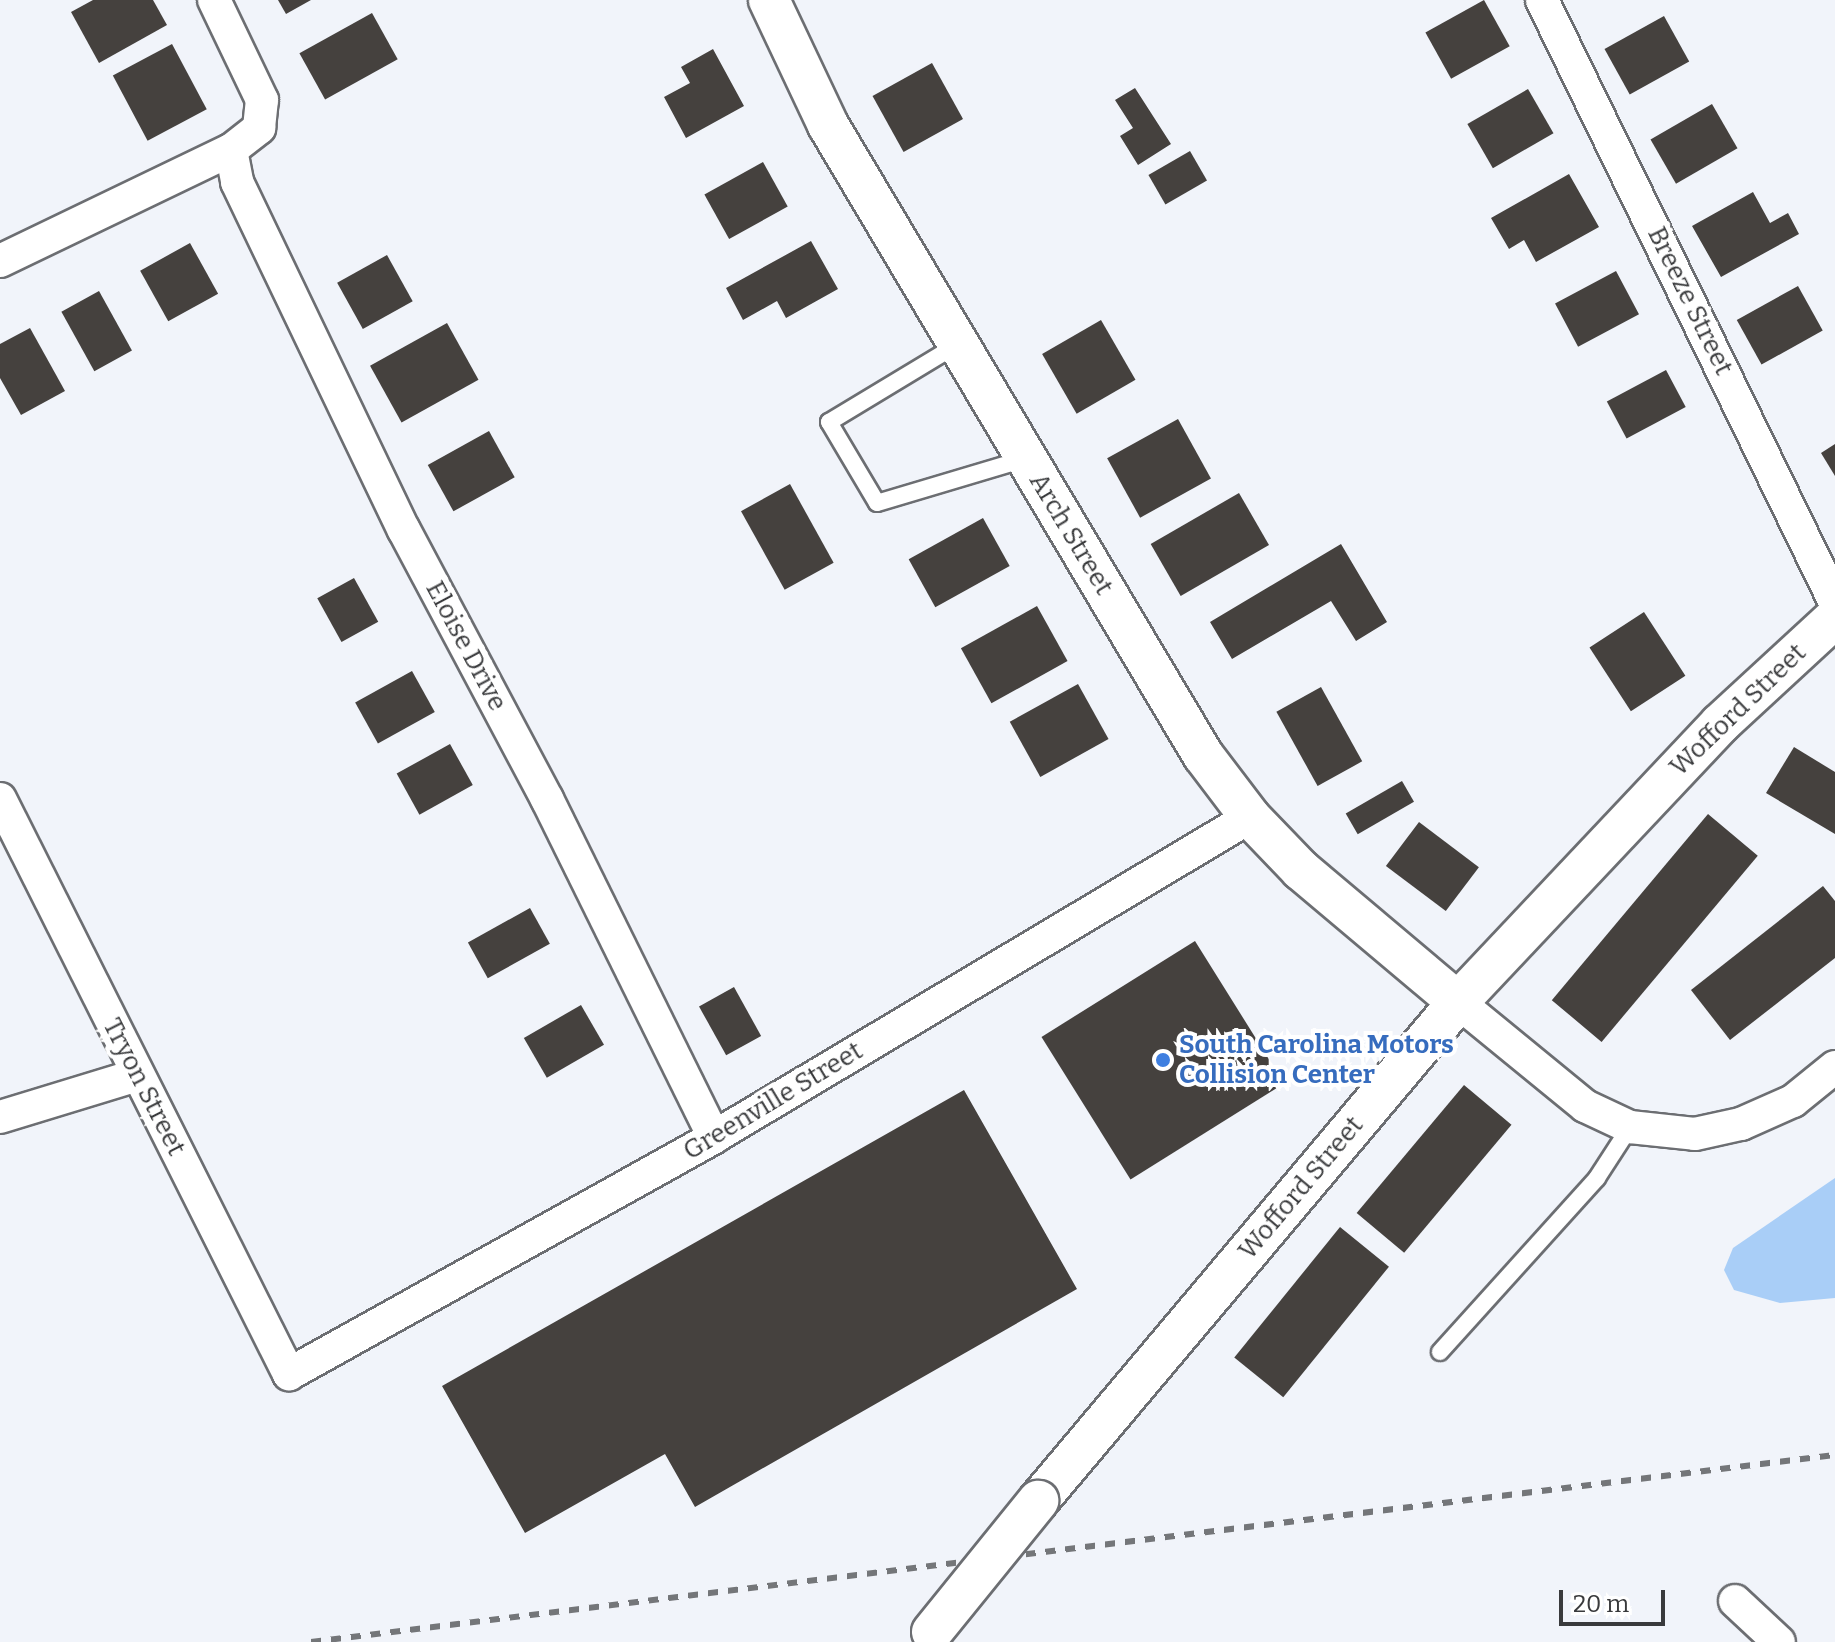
<!DOCTYPE html>
<style>
body{margin:0}
#map{position:relative;width:1835px;height:1642px;overflow:hidden;background:#f1f4fa;font-family:Bitter,serif}
div>[style]{position:absolute}
[style*='--x']{left:calc(var(--x)*1px);top:calc(var(--y)*1px);width:calc(var(--w)*1px);rotate:calc(var(--a)*1deg)}
.water>*{inset:0;background:#a9cef7}
.building>*{inset:0;background:#45413e;transform-origin:0 0}
.roads{filter:drop-shadow(2px 0 #6c6e72) drop-shadow(-2px 0 #6c6e72) drop-shadow(0 2px #6c6e72) drop-shadow(0 -2px #6c6e72)}
.service>*{height:16px;margin:-8px;padding:0 8px;transform-origin:8px;border-radius:8px;background:#fff}
.minor>*{height:32px;margin:-16px;padding:0 16px;transform-origin:16px;border-radius:16px;background:#fff}
.tertiary>*{height:40px;margin:-20px;padding:0 20px;transform-origin:20px;border-radius:20px;background:#fff}
.rail>*{height:6px;margin-top:-3px;transform-origin:0;background:repeating-linear-gradient(90deg,#747679 0 10px,transparent 0 20px)}
.bridges{filter:drop-shadow(2px 0 #6c6e72) drop-shadow(-2px 0 #6c6e72) drop-shadow(0 2px #6c6e72) drop-shadow(0 -2px #6c6e72)}
.tertiary-bridge>*{height:40px;margin:-20px;padding:0 20px;transform-origin:20px;border-radius:20px;background:#fff}
.dots>*{width:22px;height:22px;translate:-50% -50%;box-sizing:border-box;border:4px solid #fff;border-radius:50%}
span{translate:-50% -50%;white-space:nowrap;text-align:center;line-height:1.15;-webkit-text-stroke:8px #fff;paint-order:stroke}
.street-label{font-size:26px;color:#393a3c}
.shop-label{font-size:26px;color:#366cbe;font-weight:700}
.left{translate:0 -50%;text-align:left}
.scale{position:absolute;left:1559px;top:1590px;width:106px;height:36px;box-sizing:border-box;border:4px solid #393a3c;border-top:0;padding-left:10px;font-size:24px;line-height:28px;white-space:nowrap;color:#393a3c;-webkit-text-stroke:6px #fff;paint-order:stroke}
</style>
<div id="map">
<div class="water">
<div style="clip-path:polygon(1835px 1178px,1835px 1298px,1780px 1303px,1734px 1290px,1724px 1270px,1733px 1248px)"></div>
</div>
<div class="building">
<div style="clip-path:polygon(93px 0,153px 0,167px 25px,99px 63px,71px 12px)"></div>
<div style="clip-path:polygon(278px 0,311px 0,286px 14px)"></div>
<div style="left:1484px;top:0;width:53px;height:67px;rotate:61deg"></div>
<div style="left:372px;top:13px;width:53px;height:83px;rotate:61deg"></div>
<div style="left:1664px;top:16px;width:52px;height:68px;rotate:61deg"></div>
<div style="left:172px;top:44px;width:74px;height:67px;rotate:62deg"></div>
<div style="clip-path:polygon(713px 49px,744px 106px,686px 138px,664px 97px,690px 83px,681px 67px)"></div>
<div style="left:932px;top:63px;width:64px;height:68px;rotate:61deg"></div>
<div style="clip-path:polygon(1135px 88px,1171px 144px,1138px 165px,1120px 136px,1133px 128px,1115px 100px)"></div>
<div style="left:1528px;top:89px;width:51px;height:70px;rotate:60deg"></div>
<div style="left:1712px;top:104px;width:51px;height:71px;rotate:60deg"></div>
<div style="left:1190px;top:151px;width:34px;height:48px;rotate:60deg"></div>
<div style="left:763px;top:162px;width:51px;height:67px;rotate:61deg"></div>
<div style="clip-path:polygon(1569px 174px,1599px 227px,1536px 262px,1524px 240px,1509px 249px,1491px 218px)"></div>
<div style="clip-path:polygon(1753px 192px,1770px 223px,1788px 213px,1799px 234px,1721px 277px,1692px 226px)"></div>
<div style="clip-path:polygon(811px 241px,838px 289px,786px 318px,777px 301px,743px 320px,726px 288px)"></div>
<div style="left:190px;top:243px;width:58px;height:57px;rotate:61deg"></div>
<div style="left:387px;top:255px;width:53px;height:57px;rotate:61deg"></div>
<div style="left:1616px;top:271px;width:49px;height:69px;rotate:62deg"></div>
<div style="left:1798px;top:286px;width:51px;height:70px;rotate:61deg"></div>
<div style="left:99px;top:291px;width:68px;height:43px;rotate:61deg"></div>
<div style="left:1101px;top:320px;width:69px;height:68px;rotate:60deg"></div>
<div style="left:447px;top:323px;width:65px;height:88px;rotate:61deg"></div>
<div style="clip-path:polygon(30px 328px,65px 391px,21px 415px,0 378px,0 344px)"></div>
<div style="left:1666px;top:370px;width:42px;height:67px;rotate:62deg"></div>
<div style="left:1178px;top:419px;width:68px;height:81px;rotate:61deg"></div>
<div style="left:489px;top:431px;width:53px;height:70px;rotate:61deg"></div>
<div style="clip-path:polygon(1835px 444px,1835px 476px,1821px 453px)"></div>
<div style="left:790px;top:484px;width:90px;height:56px;rotate:61deg"></div>
<div style="left:1239px;top:493px;width:60px;height:102px;rotate:60deg"></div>
<div style="left:983px;top:518px;width:55px;height:85px;rotate:61deg"></div>
<div style="clip-path:polygon(1341px 544px,1387px 622px,1356px 641px,1331px 601px,1232px 659px,1210px 622px)"></div>
<div style="left:354px;top:578px;width:50px;height:42px;rotate:61deg"></div>
<div style="left:1037px;top:606px;width:63px;height:87px;rotate:61deg"></div>
<div style="left:1644px;top:612px;width:76px;height:65px;rotate:57deg"></div>
<div style="left:412px;top:671px;width:47px;height:65px;rotate:61deg"></div>
<div style="left:1078px;top:684px;width:63px;height:78px;rotate:61deg"></div>
<div style="left:1321px;top:687px;width:85px;height:51px;rotate:61deg"></div>
<div style="left:450px;top:744px;width:47px;height:61px;rotate:61deg"></div>
<div style="clip-path:polygon(1794px 747px,1835px 772px,1835px 834px,1766px 793px)"></div>
<div style="left:1402px;top:781px;width:24px;height:65px;rotate:60deg"></div>
<div style="left:1708px;top:814px;width:65px;height:243px;rotate:40deg"></div>
<div style="left:1419px;top:822px;width:75px;height:55px;rotate:37deg"></div>
<div style="clip-path:polygon(1823px 886px,1835px 901px,1835px 958px,1730px 1040px,1691px 990px)"></div>
<div style="left:530px;top:908px;width:41px;height:71px;rotate:61deg"></div>
<div style="left:1195px;top:941px;width:168px;height:181px;rotate:58deg"></div>
<div style="left:734px;top:987px;width:56px;height:40px;rotate:61deg"></div>
<div style="left:581px;top:1005px;width:46px;height:66px;rotate:60deg"></div>
<div style="left:1464px;top:1085px;width:62px;height:167px;rotate:40deg"></div>
<div style="clip-path:polygon(964px 1090px,1077px 1289px,695px 1507px,665px 1454px,525px 1533px,442px 1386px)"></div>
<div style="left:1340px;top:1227px;width:63px;height:168px;rotate:39deg"></div>
</div>
<div class="roads">
<div class="service">
<div style="--x:960;--y:343;--w:153;--a:148.9"></div>
<div style="--x:829;--y:422;--w:94;--a:59.3"></div>
<div style="--x:877;--y:503;--w:154;--a:-16.6"></div>
<div style="--x:1440;--y:1352;--w:234;--a:-47.9"></div>
<div style="--x:1597;--y:1178;--w:61;--a:-57.1"></div>
</div>
<div class="minor">
<div style="--x:1542;--y:0;--w:670;--a:64.05"></div>
<div style="--x:231;--y:150;--w:33;--a:79"></div>
<div style="--x:237;--y:182;--w:386;--a:64.4"></div>
<div style="--x:404;--y:530;--w:305;--a:62"></div>
<div style="--x:547;--y:799;--w:377;--a:63.7"></div>
<div style="--x:0;--y:261;--w:256;--a:-25.7"></div>
<div style="--x:231;--y:150;--w:36;--a:-38"></div>
<div style="--x:259;--y:128;--w:28;--a:-84"></div>
<div style="--x:262;--y:100;--w:111;--a:-115.6"></div>
<div style="--x:0;--y:799;--w:644;--a:63.32"></div>
<div style="--x:289;--y:1374;--w:487;--a:-29.1"></div>
<div style="--x:714;--y:1137;--w:624;--a:-30.84"></div>
<div style="--x:1458;--y:1002;--w:164;--a:39.3"></div>
<div style="--x:1585;--y:1106;--w:50;--a:25"></div>
<div style="--x:1630;--y:1127;--w:65;--a:6.1"></div>
<div style="--x:1695;--y:1134;--w:47;--a:-12.3"></div>
<div style="--x:1741;--y:1124;--w:57;--a:-23.9"></div>
<div style="--x:1793;--y:1101;--w:54;--a:-39"></div>
<div style="--x:0;--y:1117;--w:143;--a:-17"></div>
<div style="--x:1735;--y:1601;--w:60;--a:43"></div>
</div>
<div class="tertiary">
<div style="--x:769;--y:0;--w:138;--a:64.7"></div>
<div style="--x:828;--y:125;--w:733;--a:59.24"></div>
<div style="--x:1203;--y:755;--w:78;--a:52.8"></div>
<div style="--x:1250;--y:817;--w:74;--a:46.1"></div>
<div style="--x:1301;--y:870;--w:205;--a:40.1"></div>
<div style="--x:1038;--y:1501;--w:652;--a:-49.91"></div>
<div style="--x:1458;--y:1002;--w:382;--a:-46.7"></div>
<div style="--x:1720;--y:724;--w:156;--a:-42.7"></div>
</div>
</div>
<div class="rail">
<div style="--x:311;--y:1642;--w:1535;--a:-7"></div>
</div>
<div class="bridges">
<div class="tertiary-bridge">
<div style="--x:932;--y:1632;--w:169;--a:-51"></div>
</div>
</div>
<div class="dots">
<div style="left:1163px;top:1060px;background:#3f7fe0"></div>
</div>
<div class="street-label">
<span style="left:1690px;top:301px;rotate:64deg">Breeze Street</span>
<span style="left:1071px;top:534px;rotate:59deg">Arch Street</span>
<span style="left:466px;top:646px;rotate:62deg">Eloise Drive</span>
<span style="left:1738px;top:710px;rotate:-44deg">Wofford Street</span>
<span style="left:144px;top:1087px;rotate:63deg">Tryon Street</span>
<span style="left:773px;top:1101px;rotate:-31deg">Greenville Street</span>
<span style="left:1301px;top:1188px;rotate:-50deg">Wofford Street</span>
</div>
<div class="shop-label">
<span class="left" style="left:1179px;top:1060px">South Carolina Motors<br>Collision Center</span>
</div>
<div class="scale">20 m</div>
</div>
